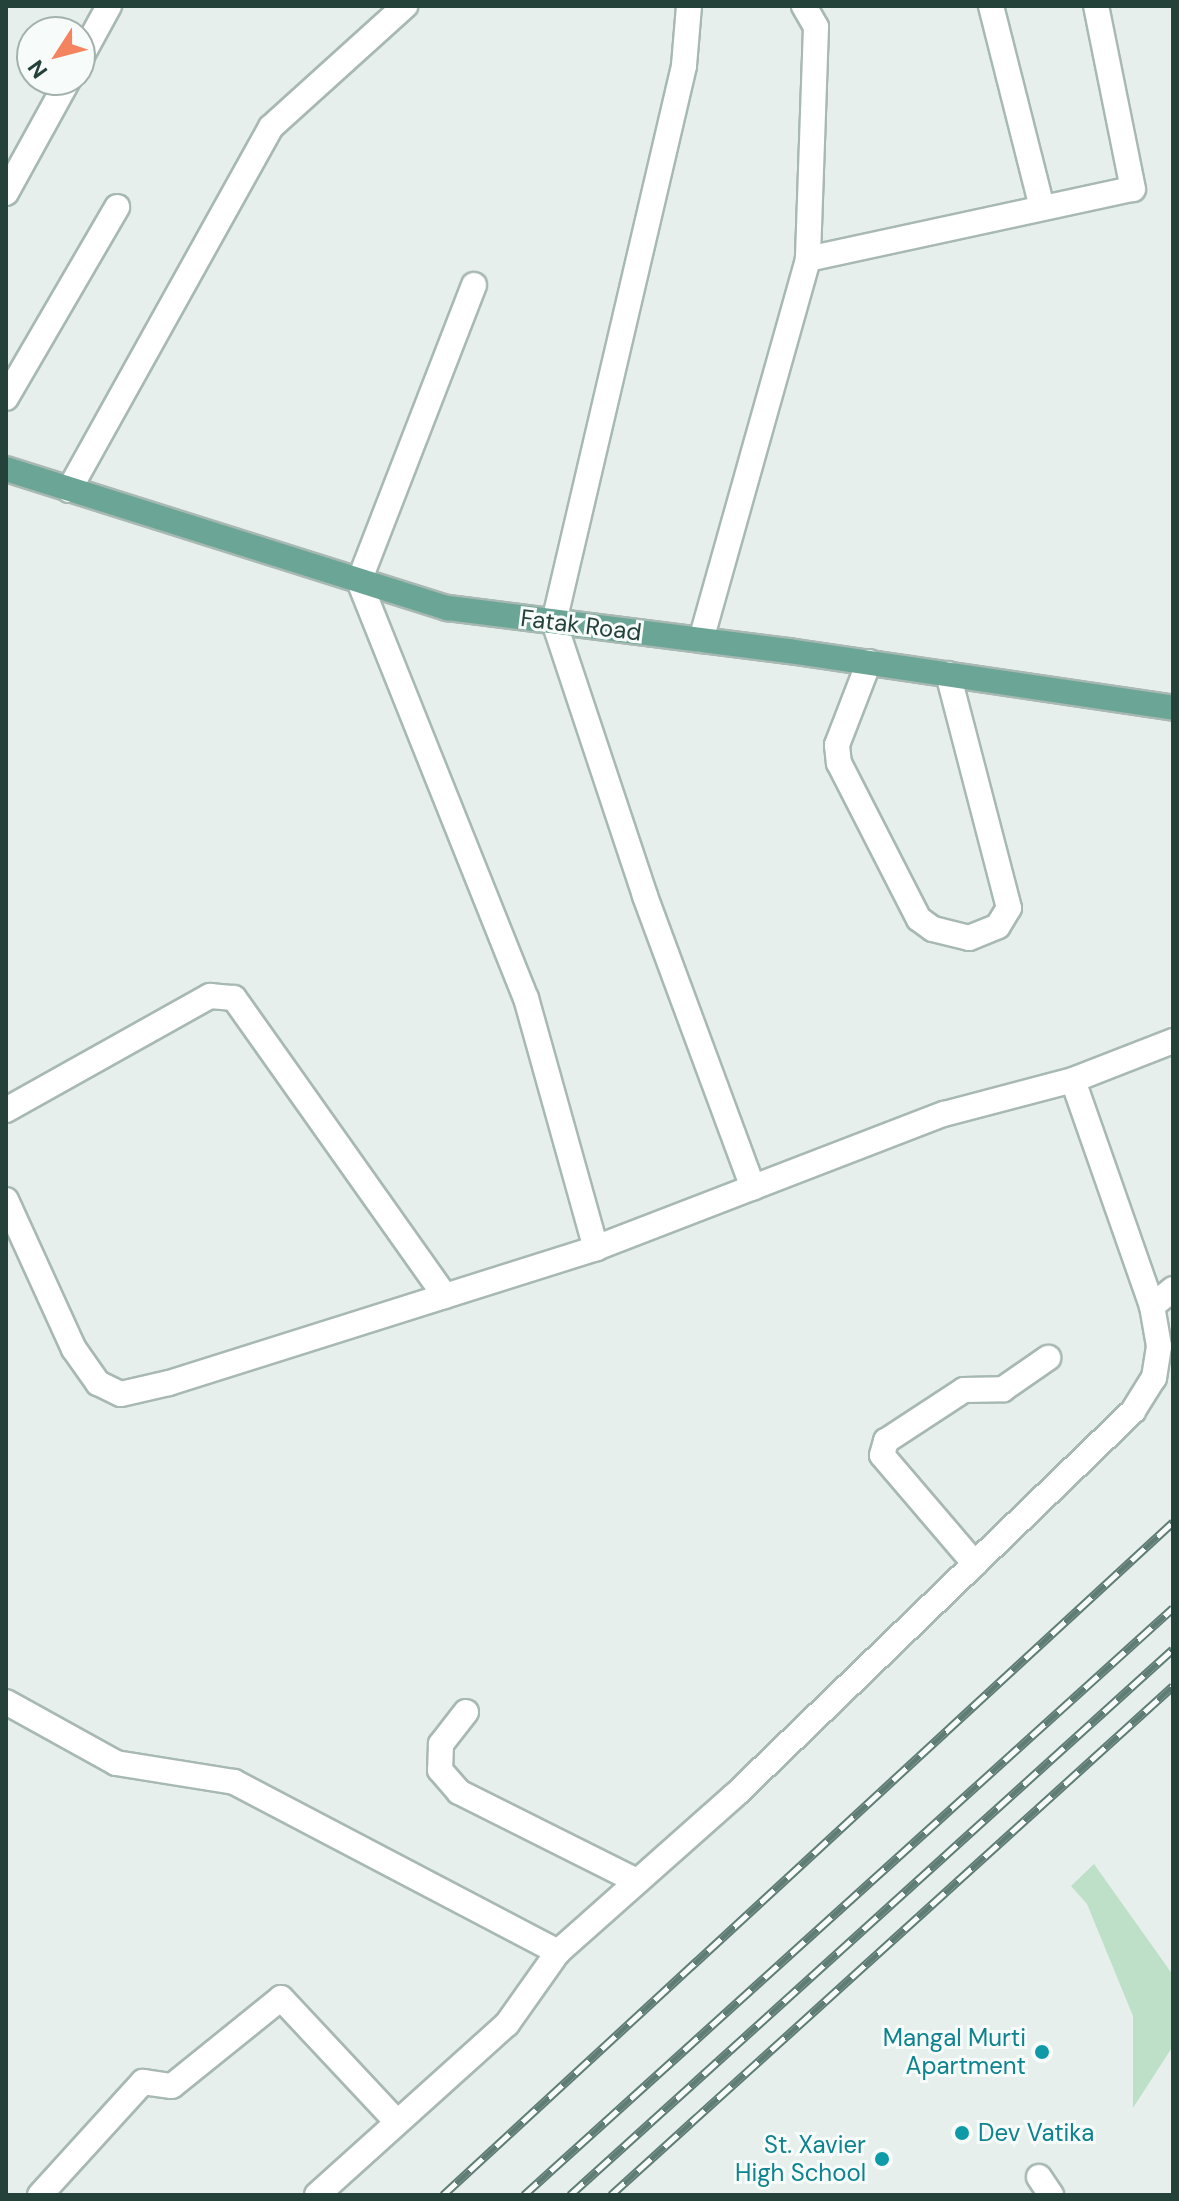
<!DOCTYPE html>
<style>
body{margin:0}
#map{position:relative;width:1179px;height:2201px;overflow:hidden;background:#e6efeb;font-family:"DM Sans",sans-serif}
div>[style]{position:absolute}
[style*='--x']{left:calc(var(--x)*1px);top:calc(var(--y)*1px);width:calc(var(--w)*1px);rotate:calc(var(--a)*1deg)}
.green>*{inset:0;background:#bfe0c8}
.roads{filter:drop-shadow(2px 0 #a8b8b2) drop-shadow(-2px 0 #a8b8b2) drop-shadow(0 2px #a8b8b2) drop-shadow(0 -2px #a8b8b2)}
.minor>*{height:24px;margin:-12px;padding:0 12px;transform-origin:12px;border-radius:12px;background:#fff}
.major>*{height:24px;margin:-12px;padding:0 12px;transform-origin:12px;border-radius:12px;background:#6aa596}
.rail>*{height:9px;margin-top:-4.5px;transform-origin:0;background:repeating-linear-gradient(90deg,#f7fbf9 0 18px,#5f7d75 0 36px);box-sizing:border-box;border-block:2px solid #5f7d75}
.dots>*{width:22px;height:22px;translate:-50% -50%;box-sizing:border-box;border:4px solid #f7fbf9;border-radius:50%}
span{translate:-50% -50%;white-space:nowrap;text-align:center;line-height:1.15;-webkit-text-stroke:6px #f7fbf9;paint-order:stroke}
.street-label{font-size:24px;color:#24423a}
.culture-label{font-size:24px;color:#0d838f}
.right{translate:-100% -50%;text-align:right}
.left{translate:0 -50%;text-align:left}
.frame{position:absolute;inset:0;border:8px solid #24423a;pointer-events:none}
.north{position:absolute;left:16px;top:16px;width:80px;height:80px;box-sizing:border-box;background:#f7fbf9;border:2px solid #a3b1ad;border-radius:50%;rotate:234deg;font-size:22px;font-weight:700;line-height:32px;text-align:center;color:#24423a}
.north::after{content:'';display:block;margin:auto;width:28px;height:36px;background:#f4845f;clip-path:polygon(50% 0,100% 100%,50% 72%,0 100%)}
</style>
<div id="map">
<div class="green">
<div style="clip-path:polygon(1094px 1864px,1173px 1975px,1173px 2046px,1133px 2108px,1133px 2016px,1087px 1904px,1071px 1886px)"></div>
</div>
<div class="roads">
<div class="minor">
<div style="--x:689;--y:6;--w:60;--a:94.8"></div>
<div style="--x:684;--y:66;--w:571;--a:103.16"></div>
<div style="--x:554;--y:622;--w:289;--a:71.6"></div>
<div style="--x:645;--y:896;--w:311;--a:69.7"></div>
<div style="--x:804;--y:6;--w:24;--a:60"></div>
<div style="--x:816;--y:27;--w:232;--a:92"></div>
<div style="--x:991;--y:6;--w:207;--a:75.8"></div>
<div style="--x:80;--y:59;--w:60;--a:-61.3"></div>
<div style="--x:6;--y:193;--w:129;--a:-61.2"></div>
<div style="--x:474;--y:285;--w:318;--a:111.2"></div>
<div style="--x:359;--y:581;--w:449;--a:68.2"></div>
<div style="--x:526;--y:998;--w:260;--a:74.4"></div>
<div style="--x:6;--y:398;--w:221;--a:-59.8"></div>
<div style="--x:69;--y:490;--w:415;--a:-60.9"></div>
<div style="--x:271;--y:127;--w:181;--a:-42.1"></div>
<div style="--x:701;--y:640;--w:396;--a:-74.3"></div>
<div style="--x:808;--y:259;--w:332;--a:-12.2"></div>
<div style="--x:1133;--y:189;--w:187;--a:-101.4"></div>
<div style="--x:869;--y:662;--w:89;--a:111.1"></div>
<div style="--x:837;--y:745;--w:18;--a:84"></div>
<div style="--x:839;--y:763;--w:175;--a:62.9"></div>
<div style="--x:919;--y:919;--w:17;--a:36"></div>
<div style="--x:933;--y:929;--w:37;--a:14"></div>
<div style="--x:969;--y:938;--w:31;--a:-22"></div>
<div style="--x:998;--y:926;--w:21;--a:-59"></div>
<div style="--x:1009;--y:908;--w:242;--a:-104.6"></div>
<div style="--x:6;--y:1110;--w:234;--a:-29.2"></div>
<div style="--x:210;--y:996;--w:24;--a:5"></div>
<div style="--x:234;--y:998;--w:365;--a:54.7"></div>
<div style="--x:6;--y:1200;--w:164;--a:65.5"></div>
<div style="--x:74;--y:1349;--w:42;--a:54.8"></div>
<div style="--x:98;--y:1383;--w:25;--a:26"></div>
<div style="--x:121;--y:1394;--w:49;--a:-12.9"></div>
<div style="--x:169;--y:1383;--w:448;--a:-17.5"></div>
<div style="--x:596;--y:1248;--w:373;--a:-21.1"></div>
<div style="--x:944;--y:1114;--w:133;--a:-14.8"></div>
<div style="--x:1073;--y:1080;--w:107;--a:-21.3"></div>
<div style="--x:1152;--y:1306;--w:27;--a:-39"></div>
<div style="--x:975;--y:1564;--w:143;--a:-130.5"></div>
<div style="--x:882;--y:1455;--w:15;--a:-74"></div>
<div style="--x:886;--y:1441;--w:93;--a:-33.2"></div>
<div style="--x:964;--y:1390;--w:39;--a:-1"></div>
<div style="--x:1003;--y:1389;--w:55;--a:-34.6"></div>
<div style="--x:6;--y:1702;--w:126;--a:29"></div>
<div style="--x:116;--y:1763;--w:120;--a:9.1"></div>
<div style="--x:234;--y:1782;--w:366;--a:27.7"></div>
<div style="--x:466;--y:1712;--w:41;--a:128"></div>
<div style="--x:441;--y:1744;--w:26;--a:92"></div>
<div style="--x:440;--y:1770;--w:29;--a:49"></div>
<div style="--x:459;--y:1792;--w:199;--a:26.6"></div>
<div style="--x:1039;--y:2177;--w:22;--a:56"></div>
<div style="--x:40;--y:2195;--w:153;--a:-47.7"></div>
<div style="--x:143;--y:2082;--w:29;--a:8"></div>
<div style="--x:172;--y:2086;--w:140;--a:-38.9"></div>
<div style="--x:281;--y:1998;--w:170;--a:46.9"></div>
<div style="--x:317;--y:2195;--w:256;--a:-42"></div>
<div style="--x:507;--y:2024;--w:88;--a:-54.7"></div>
<div style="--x:558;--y:1952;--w:237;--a:-41.6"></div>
<div style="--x:735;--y:1795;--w:553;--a:-43.97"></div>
<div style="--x:1133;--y:1411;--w:39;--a:-58"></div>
<div style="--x:1154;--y:1378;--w:32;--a:-81"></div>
<div style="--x:1159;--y:1346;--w:41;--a:-99.9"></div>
<div style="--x:1152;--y:1306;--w:239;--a:-109.3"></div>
</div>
<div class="major">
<div style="--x:6;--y:469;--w:463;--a:17.5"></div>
<div style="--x:448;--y:608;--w:344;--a:7.2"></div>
<div style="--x:789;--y:651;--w:388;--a:8.4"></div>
</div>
</div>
<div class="rail">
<div style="--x:443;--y:2195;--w:993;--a:-42.67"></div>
<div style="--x:524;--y:2195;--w:875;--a:-42.13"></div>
<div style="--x:570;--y:2195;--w:813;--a:-42.16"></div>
<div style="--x:611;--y:2195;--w:758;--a:-42.17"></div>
</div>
<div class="dots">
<div style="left:1042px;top:2052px;background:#0f9aa8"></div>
<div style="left:962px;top:2133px;background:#0f9aa8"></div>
<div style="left:882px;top:2159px;background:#0f9aa8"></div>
</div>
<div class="street-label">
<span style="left:581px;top:625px;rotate:7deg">Fatak Road</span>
</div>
<div class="culture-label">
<span class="right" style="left:1026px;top:2052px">Mangal Murti<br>Apartment</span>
<span class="left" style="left:978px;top:2133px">Dev Vatika</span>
<span class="right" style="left:866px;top:2159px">St. Xavier<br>High School</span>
</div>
<div class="frame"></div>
<div class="north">N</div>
</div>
